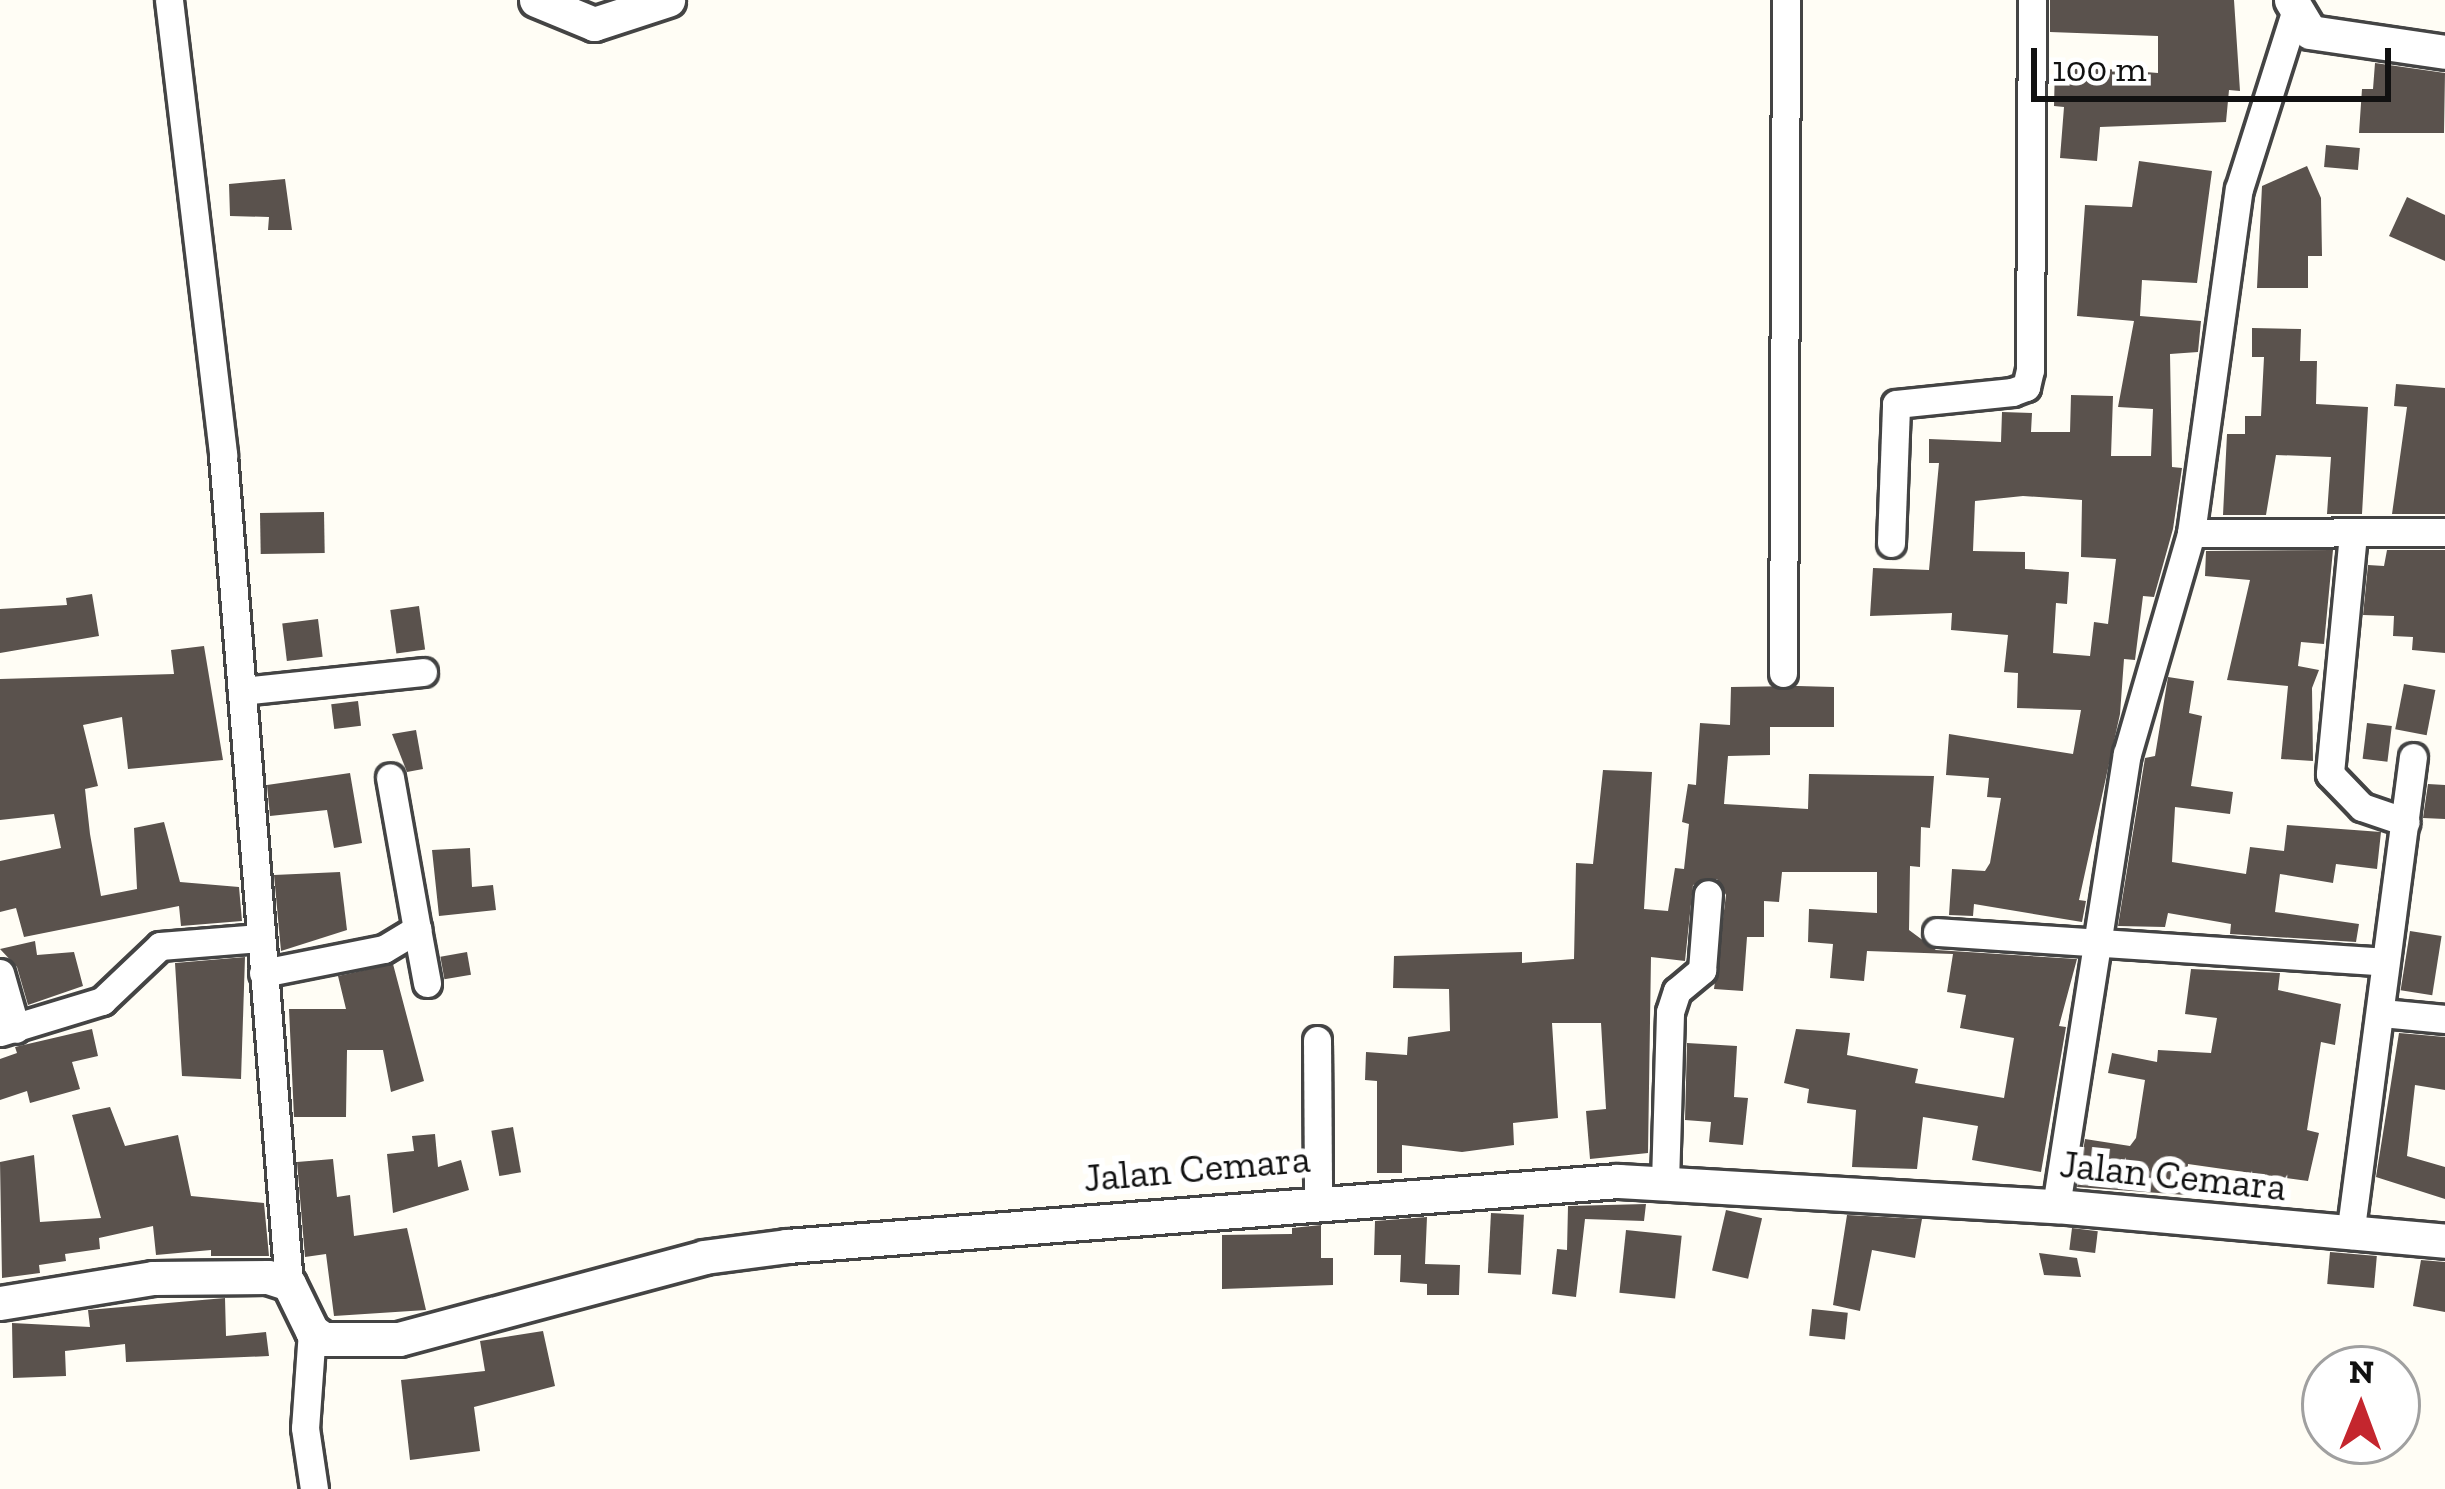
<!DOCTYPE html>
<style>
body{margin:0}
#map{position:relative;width:2445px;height:1489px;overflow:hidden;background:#fffdf5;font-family:"Zilla Slab",serif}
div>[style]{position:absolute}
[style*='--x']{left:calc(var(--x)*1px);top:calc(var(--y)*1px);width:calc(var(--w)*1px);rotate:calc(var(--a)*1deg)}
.building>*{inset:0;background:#5a524d;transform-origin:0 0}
.roads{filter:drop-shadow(3px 0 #444) drop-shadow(-3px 0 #444) drop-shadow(0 3px #444) drop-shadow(0 -3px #444)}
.minor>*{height:27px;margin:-13.5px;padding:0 13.5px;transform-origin:13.5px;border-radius:13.5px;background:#fff}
.tertiary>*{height:33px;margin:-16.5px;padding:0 16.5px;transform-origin:16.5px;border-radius:16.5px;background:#fff}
span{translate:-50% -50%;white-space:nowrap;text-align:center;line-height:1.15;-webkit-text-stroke:12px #fff;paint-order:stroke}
.street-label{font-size:39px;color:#111}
.north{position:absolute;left:2301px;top:1345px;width:120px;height:120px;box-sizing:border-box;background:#fff;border:3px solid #a0a0a0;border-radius:50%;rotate:1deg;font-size:33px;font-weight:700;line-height:48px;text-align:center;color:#111}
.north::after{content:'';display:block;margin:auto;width:42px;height:54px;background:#c4262e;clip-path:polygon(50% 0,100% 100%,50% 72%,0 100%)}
.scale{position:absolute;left:2031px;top:48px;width:360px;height:54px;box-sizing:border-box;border:6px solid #111;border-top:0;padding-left:15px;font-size:36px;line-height:42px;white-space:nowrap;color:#111;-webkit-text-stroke:9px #fff;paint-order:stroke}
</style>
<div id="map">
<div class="building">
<div style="clip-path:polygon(2050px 0,2234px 0,2240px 91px,2229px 90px,2226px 122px,2100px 127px,2097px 161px,2060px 158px,2064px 107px,2054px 106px,2055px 65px,2158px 73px,2158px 36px,2050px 32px)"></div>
<div style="clip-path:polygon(2375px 63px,2445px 73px,2444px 133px,2359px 133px,2362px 89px,2373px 89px)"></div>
<div style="left:2326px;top:145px;width:34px;height:22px;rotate:5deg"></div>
<div style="clip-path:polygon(evenodd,2139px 161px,2212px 171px,2197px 283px,2142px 280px,2140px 316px,2201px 321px,2198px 352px,2170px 354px,2172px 467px,2182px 468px,2173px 529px,2154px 597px,2143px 596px,2135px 660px,2124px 659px,2120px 714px,2079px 900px,2086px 901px,2082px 922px,1974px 904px,1973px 916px,1949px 915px,1952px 869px,1985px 871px,1990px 863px,2001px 798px,1987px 797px,1989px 778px,1946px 775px,1949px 734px,2073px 754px,2081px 710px,2017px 708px,2018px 673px,2004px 672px,2008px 635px,1951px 630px,1952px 613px,1870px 616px,1873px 568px,1929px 570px,1939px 463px,1929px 463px,1929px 439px,2001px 442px,2002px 412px,2032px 413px,2031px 432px,2070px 432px,2071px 395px,2113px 396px,2111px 456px,2151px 456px,2153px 409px,2118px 407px,2134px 321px,2077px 316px,2085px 205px,2132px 207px,2139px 161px,2023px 496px,2082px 500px,2081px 557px,2116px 559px,2108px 624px,2094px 622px,2090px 656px,2053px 653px,2056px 603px,2067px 604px,2069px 572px,2025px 569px,2025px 552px,1973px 551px,1975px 501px,2023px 496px)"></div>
<div style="clip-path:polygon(2307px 166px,2321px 198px,2322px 256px,2308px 256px,2308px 288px,2257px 288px,2262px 186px)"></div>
<div style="clip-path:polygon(285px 179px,292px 230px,268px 230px,269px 217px,230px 216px,229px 184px)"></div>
<div style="clip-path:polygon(2407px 197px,2445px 215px,2445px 261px,2389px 236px)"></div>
<div style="clip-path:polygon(2252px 328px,2301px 329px,2300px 361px,2317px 361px,2316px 404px,2368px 407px,2362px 514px,2327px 514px,2331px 457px,2276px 455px,2266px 515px,2223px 515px,2227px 434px,2245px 434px,2245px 416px,2261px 416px,2264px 357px,2252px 357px)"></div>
<div style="clip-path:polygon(2396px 384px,2445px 388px,2445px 514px,2392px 514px,2407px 407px,2394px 406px)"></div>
<div style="left:324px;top:512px;width:41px;height:64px;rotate:89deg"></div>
<div style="clip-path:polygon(2333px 550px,2324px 644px,2301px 642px,2298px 666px,2319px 670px,2312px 688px,2313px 761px,2281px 759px,2288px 686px,2227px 680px,2250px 580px,2205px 576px,2206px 551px)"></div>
<div style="clip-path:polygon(2387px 550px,2445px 550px,2445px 653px,2412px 650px,2413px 637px,2393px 636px,2394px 616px,2363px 615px,2368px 565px,2384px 566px)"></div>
<div style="clip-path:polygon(92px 594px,99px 636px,0 653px,0 609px,67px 605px,66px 598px)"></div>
<div style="left:419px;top:606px;width:44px;height:29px;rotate:82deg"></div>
<div style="left:318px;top:619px;width:38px;height:36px;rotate:83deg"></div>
<div style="clip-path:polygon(204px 646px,223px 760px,128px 769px,122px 717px,83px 725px,98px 786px,85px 789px,90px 834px,101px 896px,137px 889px,134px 828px,164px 822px,180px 882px,239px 887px,242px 921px,181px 926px,179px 906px,24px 937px,16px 908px,0 912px,0 861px,61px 848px,54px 814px,0 820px,0 679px,174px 674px,171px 650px)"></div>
<div style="clip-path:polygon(2168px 677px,2194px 681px,2189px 713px,2202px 716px,2191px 786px,2233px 792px,2230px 814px,2175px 807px,2172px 862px,2246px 874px,2250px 847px,2284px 851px,2287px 825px,2381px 832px,2377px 869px,2336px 864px,2333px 883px,2280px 874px,2275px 912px,2359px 924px,2356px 942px,2230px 934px,2231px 924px,2168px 913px,2165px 927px,2118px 926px,2145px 758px,2155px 756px)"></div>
<div style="left:2404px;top:684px;width:32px;height:46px;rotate:11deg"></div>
<div style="clip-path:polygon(1798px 686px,1834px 687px,1834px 727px,1770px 727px,1770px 755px,1728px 756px,1724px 804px,1808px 809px,1809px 774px,1934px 776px,1930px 828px,1921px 827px,1920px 867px,1910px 866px,1909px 930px,1936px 950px,2077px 959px,2059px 1026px,2066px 1027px,2041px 1172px,1972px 1160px,1978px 1126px,1923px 1117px,1917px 1169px,1852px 1167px,1856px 1110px,1807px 1103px,1809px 1089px,1784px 1083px,1796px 1029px,1850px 1033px,1847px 1055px,1918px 1069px,1915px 1083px,2004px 1098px,2014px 1038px,1960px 1028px,1966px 995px,1947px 992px,1953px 954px,1867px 951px,1864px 981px,1830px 978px,1833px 944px,1808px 942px,1809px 909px,1877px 913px,1877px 872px,1782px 872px,1779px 902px,1764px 901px,1764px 937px,1747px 937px,1743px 991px,1714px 989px,1726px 895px,1717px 879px,1693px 885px,1685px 961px,1651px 957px,1648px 1153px,1590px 1159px,1586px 1111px,1606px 1109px,1601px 1023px,1552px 1023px,1558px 1118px,1513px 1123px,1514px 1145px,1462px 1152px,1402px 1145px,1402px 1173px,1377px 1173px,1377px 1081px,1365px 1080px,1366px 1052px,1407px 1055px,1408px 1037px,1450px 1031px,1449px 989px,1393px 988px,1394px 956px,1522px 952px,1522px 963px,1574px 959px,1576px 863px,1593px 864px,1603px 770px,1652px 772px,1644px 909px,1668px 911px,1675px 868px,1684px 869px,1689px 824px,1682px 822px,1688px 784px,1696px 785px,1700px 723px,1730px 725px,1731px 687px)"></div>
<div style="left:358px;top:701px;width:25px;height:27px;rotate:83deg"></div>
<div style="left:2367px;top:723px;width:25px;height:36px;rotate:7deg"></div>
<div style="clip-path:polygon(416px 730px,423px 769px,407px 772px,392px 734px)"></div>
<div style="clip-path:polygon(350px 773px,362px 843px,334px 848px,327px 810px,270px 816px,267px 785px)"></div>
<div style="clip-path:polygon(2428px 784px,2445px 785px,2445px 819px,2423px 818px)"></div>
<div style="clip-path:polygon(470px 848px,472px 887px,493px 885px,496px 910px,439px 916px,432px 850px)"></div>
<div style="clip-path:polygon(340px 872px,347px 930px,281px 951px,274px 875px)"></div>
<div style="left:2410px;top:931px;width:32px;height:60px;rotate:9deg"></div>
<div style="clip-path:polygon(35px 941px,37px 955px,74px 952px,83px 986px,28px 1005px,17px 967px,0 949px)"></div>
<div style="left:467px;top:952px;width:23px;height:27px;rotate:80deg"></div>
<div style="clip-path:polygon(245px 957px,241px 1079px,182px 1076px,175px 963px)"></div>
<div style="clip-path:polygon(393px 964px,424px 1081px,391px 1092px,383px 1050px,347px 1050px,346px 1117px,294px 1117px,289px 1009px,346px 1009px,338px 976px)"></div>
<div style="clip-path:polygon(2191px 969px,2280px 973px,2278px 990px,2341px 1004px,2335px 1045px,2321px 1042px,2307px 1130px,2319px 1133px,2308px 1181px,2188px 1164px,2186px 1195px,2077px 1187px,2085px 1139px,2130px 1146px,2136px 1138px,2145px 1080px,2108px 1073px,2112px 1053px,2157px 1062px,2158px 1050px,2211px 1053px,2217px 1018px,2185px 1014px)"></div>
<div style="clip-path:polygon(92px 1029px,98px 1056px,72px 1062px,80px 1089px,30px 1103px,27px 1091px,0 1100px,0 1059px,17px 1053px,15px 1047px)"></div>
<div style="clip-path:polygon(2399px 1033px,2445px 1037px,2445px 1090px,2415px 1085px,2407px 1156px,2445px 1167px,2445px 1199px,2376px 1177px)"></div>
<div style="clip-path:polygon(1687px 1043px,1737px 1046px,1734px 1097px,1748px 1098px,1743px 1145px,1709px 1142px,1711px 1122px,1685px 1120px)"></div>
<div style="clip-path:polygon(110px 1107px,125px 1146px,178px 1135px,191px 1196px,264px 1203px,269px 1256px,211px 1256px,211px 1250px,156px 1255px,153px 1226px,99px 1238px,100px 1249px,65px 1254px,66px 1261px,39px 1265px,40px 1273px,2px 1278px,0 1162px,34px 1155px,40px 1222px,101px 1218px,72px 1115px)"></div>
<div style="left:513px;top:1127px;width:46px;height:22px;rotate:80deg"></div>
<div style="clip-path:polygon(435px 1134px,438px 1167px,461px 1160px,469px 1190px,393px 1213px,387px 1154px,414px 1151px,412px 1136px)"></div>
<div style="clip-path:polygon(333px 1159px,337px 1197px,350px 1195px,354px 1236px,407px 1228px,426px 1310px,334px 1316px,326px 1254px,305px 1257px,297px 1162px)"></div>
<div style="clip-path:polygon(1646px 1204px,1644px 1221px,1585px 1219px,1576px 1297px,1552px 1294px,1557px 1249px,1567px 1250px,1568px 1206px)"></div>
<div style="left:1726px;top:1210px;width:37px;height:62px;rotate:13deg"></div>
<div style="left:1491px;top:1213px;width:33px;height:60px;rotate:3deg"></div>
<div style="clip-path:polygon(1847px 1215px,1922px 1219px,1915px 1258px,1872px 1250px,1860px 1311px,1833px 1305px)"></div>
<div style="clip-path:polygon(1427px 1217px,1425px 1264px,1460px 1265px,1459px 1295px,1427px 1295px,1427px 1284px,1400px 1282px,1401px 1255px,1374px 1255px,1375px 1221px)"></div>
<div style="clip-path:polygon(1321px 1225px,1321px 1258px,1333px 1258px,1333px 1285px,1222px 1289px,1222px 1235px,1292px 1234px,1292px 1228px)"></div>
<div style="left:2072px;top:1228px;width:26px;height:22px;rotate:7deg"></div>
<div style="left:1626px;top:1230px;width:56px;height:63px;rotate:6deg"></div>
<div style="left:2330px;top:1252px;width:47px;height:32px;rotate:5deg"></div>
<div style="clip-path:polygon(2039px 1253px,2077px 1258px,2081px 1277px,2044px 1275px)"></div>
<div style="clip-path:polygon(2421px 1260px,2445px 1262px,2445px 1312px,2413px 1306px)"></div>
<div style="clip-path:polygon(225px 1298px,226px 1336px,266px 1332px,269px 1356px,126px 1362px,125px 1344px,65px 1351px,66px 1376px,13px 1378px,12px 1323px,90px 1327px,88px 1310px)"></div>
<div style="left:1812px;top:1309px;width:36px;height:27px;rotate:6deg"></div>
<div style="clip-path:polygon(543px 1331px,555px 1386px,474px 1407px,480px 1451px,410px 1460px,401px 1380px,485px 1371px,480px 1341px)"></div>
</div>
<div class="roads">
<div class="minor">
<div style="--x:169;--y:0;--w:458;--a:83.2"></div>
<div style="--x:223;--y:455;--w:832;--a:85.45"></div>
<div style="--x:2191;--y:533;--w:254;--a:-0.2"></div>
<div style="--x:2353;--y:534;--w:241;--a:95.5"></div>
<div style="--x:2330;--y:774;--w:46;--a:45.9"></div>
<div style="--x:2362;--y:807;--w:46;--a:18.8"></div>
<div style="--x:1891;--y:543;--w:139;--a:-87.9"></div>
<div style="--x:1896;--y:404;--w:117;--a:-5.9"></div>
<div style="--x:2012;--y:392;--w:15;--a:-20"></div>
<div style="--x:2026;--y:387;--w:17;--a:-77"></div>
<div style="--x:2030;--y:370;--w:370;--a:-89.7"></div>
<div style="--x:1783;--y:673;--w:673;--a:-89.74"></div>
<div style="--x:242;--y:691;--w:182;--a:-6"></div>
<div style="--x:417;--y:929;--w:55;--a:79.5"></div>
<div style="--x:1937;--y:932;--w:449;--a:3.8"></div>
<div style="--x:0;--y:973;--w:58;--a:74.1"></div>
<div style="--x:263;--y:973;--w:123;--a:-11.2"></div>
<div style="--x:384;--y:949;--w:39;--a:-31"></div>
<div style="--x:417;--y:929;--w:154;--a:-100.1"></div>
<div style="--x:2382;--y:1013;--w:63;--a:5.4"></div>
<div style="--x:0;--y:1032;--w:107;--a:-16.9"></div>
<div style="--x:102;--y:1001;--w:80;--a:-43.5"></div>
<div style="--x:160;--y:946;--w:100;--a:-4.6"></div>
<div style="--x:1317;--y:1040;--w:161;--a:89.6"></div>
<div style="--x:1665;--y:1182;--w:170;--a:-88.3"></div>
<div style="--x:1670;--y:1012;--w:22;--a:-72"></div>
<div style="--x:1677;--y:991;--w:33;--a:-40"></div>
<div style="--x:1702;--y:970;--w:76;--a:-85.5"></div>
<div style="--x:2056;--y:1206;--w:458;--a:-81.1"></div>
<div style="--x:2127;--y:754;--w:230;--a:-73.8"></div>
<div style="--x:2191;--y:533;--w:347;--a:-82.1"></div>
<div style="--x:2239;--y:189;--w:182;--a:-72.4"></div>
<div style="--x:2350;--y:1235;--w:482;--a:-82.5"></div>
<div style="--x:312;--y:1331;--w:97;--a:94.1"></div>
<div style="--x:305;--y:1428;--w:62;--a:81.6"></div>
</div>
<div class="tertiary">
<div style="--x:536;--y:0;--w:63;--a:22.5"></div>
<div style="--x:594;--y:24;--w:78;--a:-18"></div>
<div style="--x:2291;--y:0;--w:37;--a:59"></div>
<div style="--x:2310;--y:32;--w:136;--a:8.4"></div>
<div style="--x:0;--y:1303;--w:155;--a:-9.3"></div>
<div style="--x:153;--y:1278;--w:115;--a:-0.5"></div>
<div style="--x:268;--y:1277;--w:22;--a:18"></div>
<div style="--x:289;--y:1284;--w:52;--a:63.9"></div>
<div style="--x:312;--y:1331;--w:14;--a:34"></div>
<div style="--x:324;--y:1339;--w:75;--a:0"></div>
<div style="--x:399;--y:1339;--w:316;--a:-15"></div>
<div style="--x:704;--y:1257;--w:84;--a:-7.5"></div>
<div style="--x:787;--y:1246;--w:834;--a:-4.47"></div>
<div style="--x:1618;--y:1181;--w:439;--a:3.3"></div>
<div style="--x:2056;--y:1206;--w:391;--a:5.1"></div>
</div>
</div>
<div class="street-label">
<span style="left:1197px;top:1169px;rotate:-5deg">Jalan Cemara</span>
<span style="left:2173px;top:1176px;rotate:6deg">Jalan Cemara</span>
</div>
<div class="north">N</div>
<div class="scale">100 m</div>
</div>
